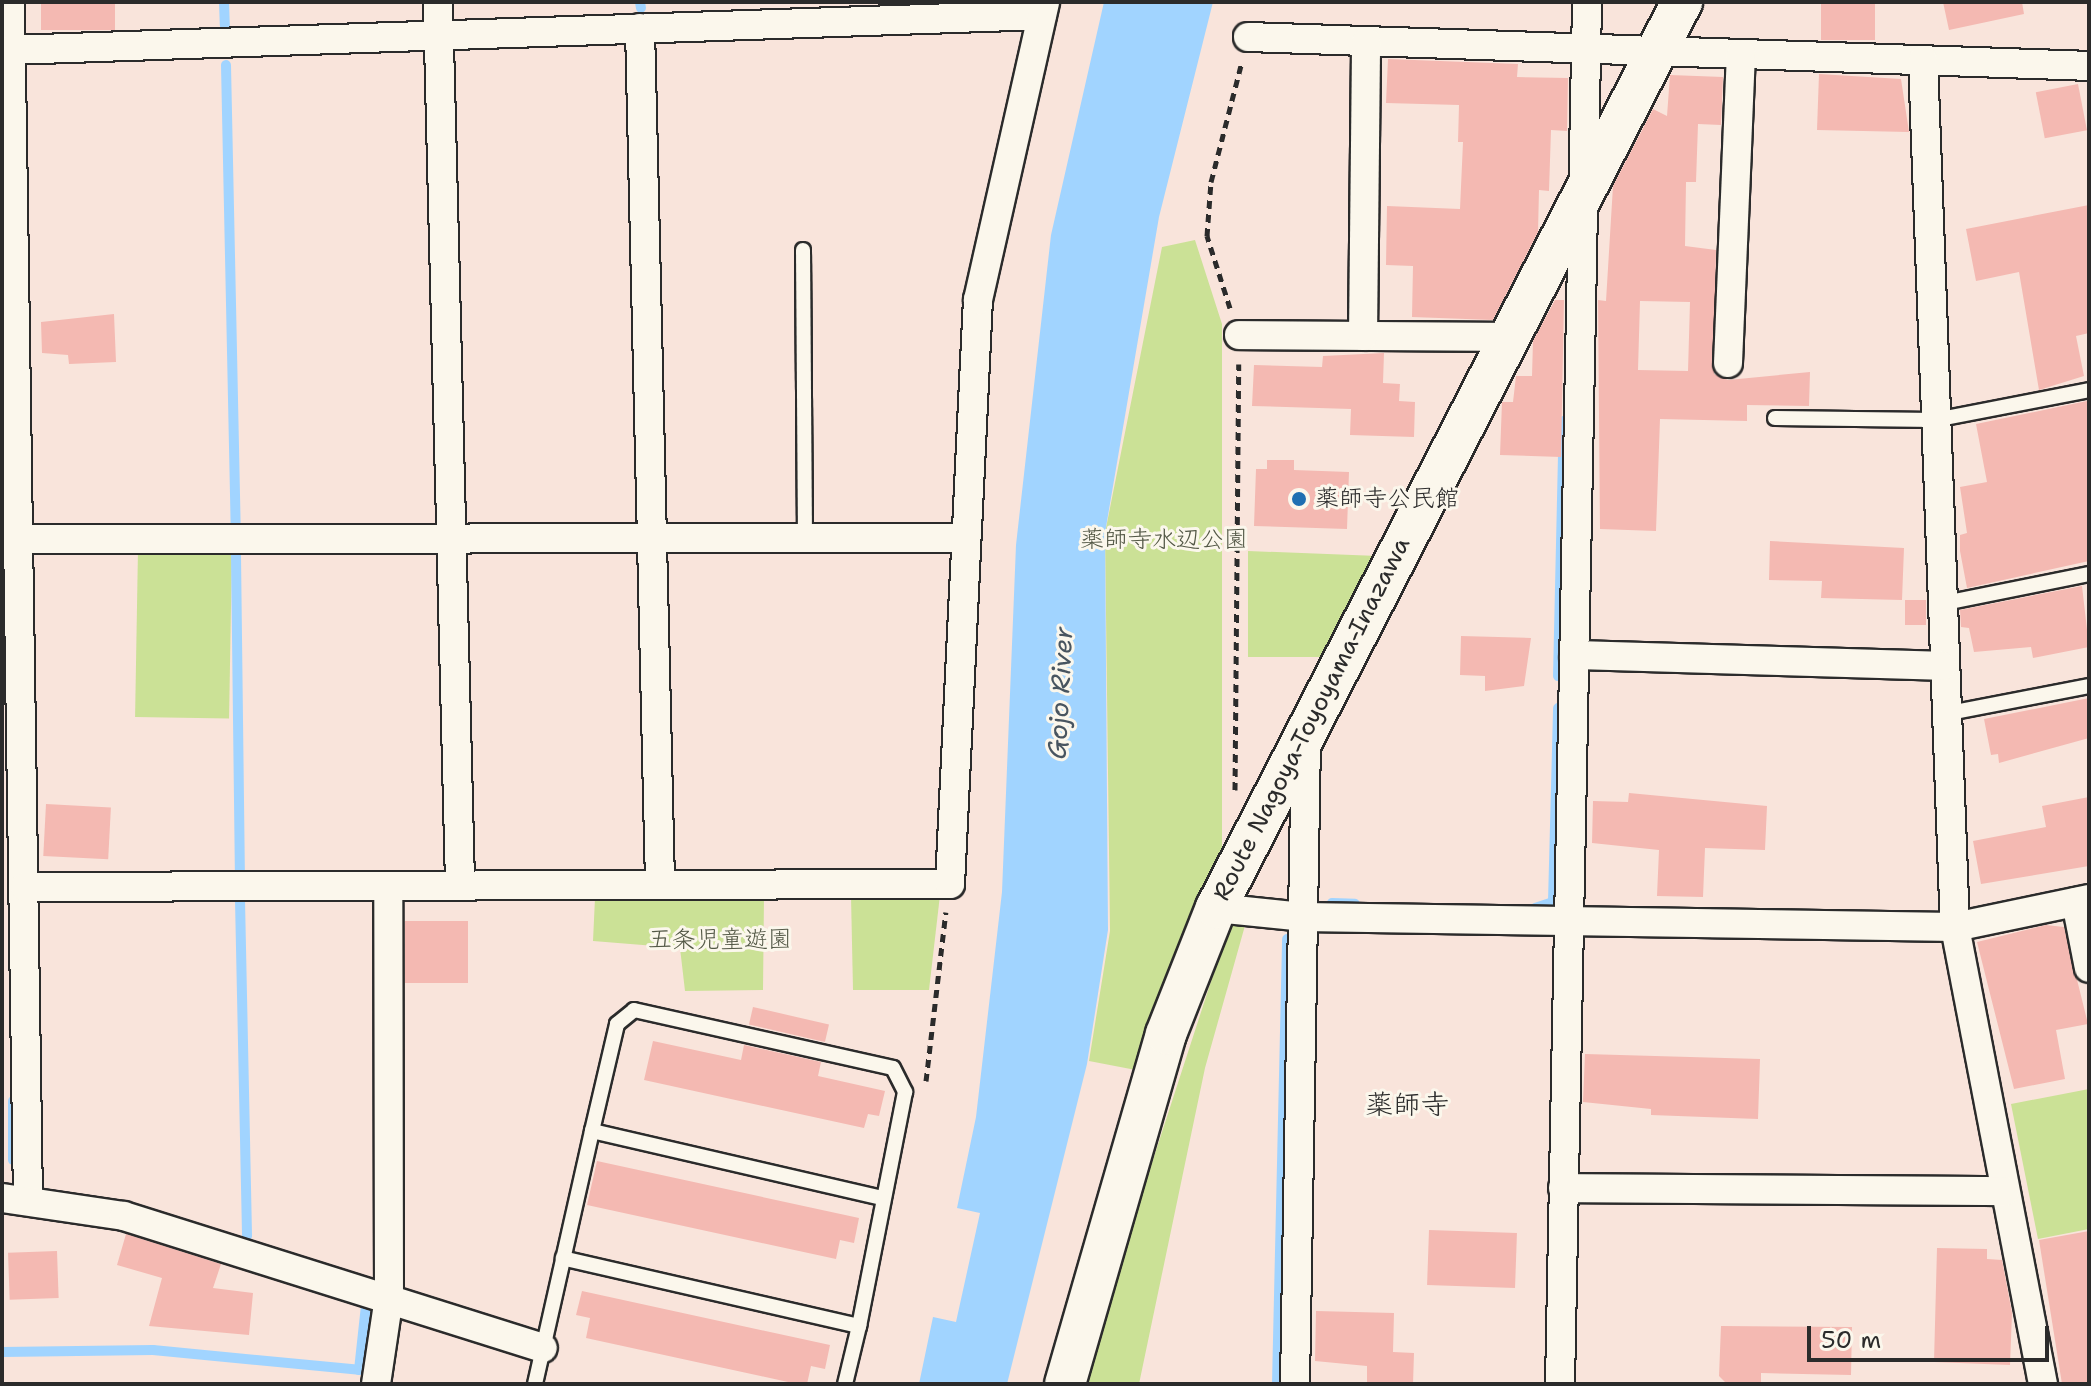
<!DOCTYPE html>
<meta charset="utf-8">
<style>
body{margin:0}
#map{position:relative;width:2091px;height:1386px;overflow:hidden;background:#f9e4db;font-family:"Shantell Sans","Klee One",sans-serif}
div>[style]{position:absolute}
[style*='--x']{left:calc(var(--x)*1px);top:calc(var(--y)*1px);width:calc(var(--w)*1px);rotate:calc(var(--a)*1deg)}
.green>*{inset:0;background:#cbe196;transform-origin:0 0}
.water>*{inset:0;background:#a1d4ff}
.stream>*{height:10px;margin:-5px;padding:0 5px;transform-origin:5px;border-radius:5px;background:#a1d4ff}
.building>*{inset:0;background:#f4b9b2;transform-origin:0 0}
.path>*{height:5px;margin-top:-2.5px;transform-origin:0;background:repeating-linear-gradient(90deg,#2b2b2b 0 8px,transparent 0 14px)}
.roads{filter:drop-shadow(2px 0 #2b2b2b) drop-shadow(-2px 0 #2b2b2b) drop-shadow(0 2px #2b2b2b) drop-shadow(0 -2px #2b2b2b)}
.service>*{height:14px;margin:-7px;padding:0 7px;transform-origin:7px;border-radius:7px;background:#fbf7ec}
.minor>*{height:28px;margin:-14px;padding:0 14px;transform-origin:14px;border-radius:14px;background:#fbf7ec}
.secondary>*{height:40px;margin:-20px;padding:0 20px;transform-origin:20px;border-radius:20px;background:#fbf7ec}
.dots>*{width:22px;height:22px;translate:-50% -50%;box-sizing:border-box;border:4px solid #fbf7ec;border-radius:50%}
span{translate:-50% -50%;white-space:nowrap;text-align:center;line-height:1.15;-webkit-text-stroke:6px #fbf7ec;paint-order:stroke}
.poi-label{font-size:24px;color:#2b2b2b}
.left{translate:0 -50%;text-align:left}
.park-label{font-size:24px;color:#535846}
.street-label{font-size:24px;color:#2b2b2b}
.water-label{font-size:26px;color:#485560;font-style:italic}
.quarter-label{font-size:28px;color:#2b2b2b}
.frame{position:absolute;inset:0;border:4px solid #2b2b2b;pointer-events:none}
.scale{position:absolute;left:1807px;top:1326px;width:242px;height:36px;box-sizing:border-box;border:4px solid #2b2b2b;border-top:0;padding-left:10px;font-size:24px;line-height:28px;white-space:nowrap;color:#2b2b2b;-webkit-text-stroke:6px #fbf7ec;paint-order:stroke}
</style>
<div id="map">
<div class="green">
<div style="clip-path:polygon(1195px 240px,1222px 324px,1222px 856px,1141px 1071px,1089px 1061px,1110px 931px,1105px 533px,1162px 247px)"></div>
<div style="left:138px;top:549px;width:94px;height:168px;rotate:1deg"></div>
<div style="clip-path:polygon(1248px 551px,1378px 556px,1328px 657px,1248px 657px)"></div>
<div style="clip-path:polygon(940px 895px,929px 990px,853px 990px,851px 896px)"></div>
<div style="clip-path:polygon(764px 897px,763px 990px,685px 991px,680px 948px,593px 941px,595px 898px)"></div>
<div style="clip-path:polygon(1246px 922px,1205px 1068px,1139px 1384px,1080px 1384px,1230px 923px)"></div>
<div style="clip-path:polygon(2089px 1089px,2089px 1229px,2038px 1239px,2011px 1104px)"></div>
</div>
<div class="water">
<div style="clip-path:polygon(1104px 2px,1213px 2px,1159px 217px,1105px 533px,1108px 930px,1087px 1064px,1007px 1384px,919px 1384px,933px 1317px,956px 1322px,980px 1213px,957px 1208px,976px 1117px,1002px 892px,1016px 545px,1051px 235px)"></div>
</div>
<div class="stream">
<div style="--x:224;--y:2;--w:23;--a:88"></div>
<div style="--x:640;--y:2;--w:6;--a:81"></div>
<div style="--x:226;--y:65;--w:463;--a:88.8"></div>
<div style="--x:2;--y:409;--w:98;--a:88.8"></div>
<div style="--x:236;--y:555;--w:316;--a:89.3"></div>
<div style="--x:1558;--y:676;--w:255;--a:-88.7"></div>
<div style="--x:240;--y:900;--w:336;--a:88.8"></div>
<div style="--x:1332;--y:903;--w:23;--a:2"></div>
<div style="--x:1535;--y:908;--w:19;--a:-18"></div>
<div style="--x:1553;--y:902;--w:194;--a:-88.5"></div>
<div style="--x:13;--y:1101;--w:59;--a:90"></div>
<div style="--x:2;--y:1352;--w:151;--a:-0.8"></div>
<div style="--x:153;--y:1350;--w:207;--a:5.5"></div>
<div style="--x:359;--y:1370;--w:64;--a:-83.8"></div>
<div style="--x:1277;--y:1384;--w:445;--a:-88.7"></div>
</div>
<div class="building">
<div style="left:41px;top:2px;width:74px;height:28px"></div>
<div style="left:1821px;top:2px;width:54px;height:38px"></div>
<div style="clip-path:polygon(1943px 2px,2022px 2px,2024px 14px,1949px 30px)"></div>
<div style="clip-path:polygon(1388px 59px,1518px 64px,1517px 77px,1568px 78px,1567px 131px,1551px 130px,1549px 191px,1539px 190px,1538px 232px,1493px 320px,1412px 317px,1413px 266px,1386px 265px,1387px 206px,1460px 209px,1463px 142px,1458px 142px,1459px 105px,1386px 103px)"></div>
<div style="clip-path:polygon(1819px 74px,1901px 79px,1909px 132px,1817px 130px)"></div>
<div style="clip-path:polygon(evenodd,1670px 75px,1723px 77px,1721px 125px,1698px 124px,1696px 182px,1686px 182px,1685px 246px,1716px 250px,1714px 374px,1728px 380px,1810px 372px,1809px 406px,1747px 405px,1747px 421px,1660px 419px,1656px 531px,1600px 529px,1598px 300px,1606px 301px,1613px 186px,1653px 109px,1667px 116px,1670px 75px,1640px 301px,1690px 302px,1688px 371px,1638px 370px,1640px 301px)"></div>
<div style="left:2078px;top:84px;width:47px;height:43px;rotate:79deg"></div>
<div style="clip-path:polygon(2089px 205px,2089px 333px,2076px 336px,2084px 376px,2039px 390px,2019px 272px,1976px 281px,1966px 229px)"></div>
<div style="clip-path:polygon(1555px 300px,1564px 300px,1561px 457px,1500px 455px,1502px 402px,1513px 402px,1516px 376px,1532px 376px,1533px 341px)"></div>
<div style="clip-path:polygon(114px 314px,116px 362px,69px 364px,68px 355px,42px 353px,41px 322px)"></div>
<div style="clip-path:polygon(1384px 353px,1383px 383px,1400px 384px,1399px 401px,1415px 402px,1414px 437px,1350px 435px,1351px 409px,1252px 406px,1254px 365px,1322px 367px,1323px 356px)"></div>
<div style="clip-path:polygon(2087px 401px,2089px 561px,1967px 588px,1960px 551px,1960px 535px,1967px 533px,1960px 487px,1987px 482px,1976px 424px)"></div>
<div style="clip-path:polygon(1267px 460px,1294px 460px,1294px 470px,1349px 472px,1347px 529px,1254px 526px,1256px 469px,1267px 469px)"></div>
<div style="clip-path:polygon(1770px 541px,1904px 548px,1902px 600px,1821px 598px,1822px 581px,1769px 580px)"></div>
<div style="clip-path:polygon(2082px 586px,2089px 647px,2033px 658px,2031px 647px,1974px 652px,1969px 628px,1961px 627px,1960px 610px)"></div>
<div style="left:1905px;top:600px;width:21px;height:25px"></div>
<div style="clip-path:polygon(1461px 636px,1531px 638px,1524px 686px,1485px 691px,1485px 676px,1460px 675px)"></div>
<div style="clip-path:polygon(2089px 698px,2089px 738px,1999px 763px,1998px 754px,1991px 755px,1984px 719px)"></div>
<div style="clip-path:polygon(1629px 793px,1767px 806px,1765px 850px,1705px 848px,1703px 897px,1657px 896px,1659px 850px,1592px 843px,1593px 801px,1628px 802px)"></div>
<div style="clip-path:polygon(2089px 797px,2089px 866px,1981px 884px,1973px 841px,2046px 827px,2042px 806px)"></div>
<div style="left:46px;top:804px;width:65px;height:52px;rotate:3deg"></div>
<div style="left:468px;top:921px;width:62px;height:63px;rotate:90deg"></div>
<div style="clip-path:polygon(2046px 925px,2064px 927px,2088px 1024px,2056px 1030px,2065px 1079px,2014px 1089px,1977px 942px)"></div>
<div style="left:753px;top:1007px;width:78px;height:18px;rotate:13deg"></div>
<div style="clip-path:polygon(653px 1041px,741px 1060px,744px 1045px,821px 1062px,818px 1076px,885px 1091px,879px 1116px,868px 1114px,864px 1128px,644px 1080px)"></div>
<div style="clip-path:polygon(1585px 1054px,1760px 1059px,1758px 1119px,1651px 1115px,1651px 1109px,1583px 1102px)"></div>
<div style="clip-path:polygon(597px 1161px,859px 1218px,854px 1243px,840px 1240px,836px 1259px,587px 1205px)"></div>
<div style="left:1429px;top:1230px;width:88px;height:55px;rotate:2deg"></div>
<div style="clip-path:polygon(2089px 1231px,2089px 1384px,2062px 1384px,2039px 1240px)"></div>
<div style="clip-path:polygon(126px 1234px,221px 1264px,213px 1288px,253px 1293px,249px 1335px,149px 1326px,162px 1278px,117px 1265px)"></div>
<div style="clip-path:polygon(1937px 1248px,1987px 1249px,1987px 1259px,2002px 1260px,2012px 1313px,2010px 1365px,1934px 1362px)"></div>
<div style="left:57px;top:1251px;width:47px;height:49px;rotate:88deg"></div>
<div style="clip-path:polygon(582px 1291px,830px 1345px,825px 1369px,811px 1366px,807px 1384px,797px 1384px,586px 1338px,590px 1318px,576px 1315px)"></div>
<div style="clip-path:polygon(1316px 1311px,1394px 1313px,1393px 1352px,1414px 1353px,1413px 1384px,1367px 1384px,1367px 1366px,1315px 1361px)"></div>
<div style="clip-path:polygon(1721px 1326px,1852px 1327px,1851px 1375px,1761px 1373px,1761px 1384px,1725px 1382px,1719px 1376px)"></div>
</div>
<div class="path">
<div style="--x:1230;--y:308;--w:76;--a:-107.7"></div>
<div style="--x:1207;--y:236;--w:54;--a:-85.8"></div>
<div style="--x:1211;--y:182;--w:121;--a:-75.6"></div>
<div style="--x:1235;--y:790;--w:426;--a:-89.5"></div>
<div style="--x:926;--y:1081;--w:170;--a:-83.3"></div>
</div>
<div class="roads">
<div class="service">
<div style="--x:803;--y:250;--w:289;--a:89.6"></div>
<div style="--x:1775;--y:418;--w:160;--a:0.7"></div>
<div style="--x:1935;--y:420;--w:157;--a:-11"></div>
<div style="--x:1940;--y:604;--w:152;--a:-11.4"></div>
<div style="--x:1944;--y:714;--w:148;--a:-10.9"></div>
<div style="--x:592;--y:1131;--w:299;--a:13"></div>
<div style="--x:535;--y:1384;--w:259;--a:-77.3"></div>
<div style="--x:592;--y:1131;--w:110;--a:-76.8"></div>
<div style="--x:617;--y:1024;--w:22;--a:-39"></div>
<div style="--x:634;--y:1010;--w:265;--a:12.6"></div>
<div style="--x:893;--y:1068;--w:27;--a:63"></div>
<div style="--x:905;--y:1092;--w:238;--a:101.1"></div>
<div style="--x:859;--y:1326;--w:304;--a:-167.1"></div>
<div style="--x:845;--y:1384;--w:60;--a:-76.4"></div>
</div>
<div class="minor">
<div style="--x:10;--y:2;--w:1197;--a:89.14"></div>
<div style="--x:438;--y:2;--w:883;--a:88.57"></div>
<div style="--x:640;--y:28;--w:854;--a:88.66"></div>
<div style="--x:1248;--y:37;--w:841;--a:1.97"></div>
<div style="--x:10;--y:50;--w:1032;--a:-1.94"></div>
<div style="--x:1923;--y:60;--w:868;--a:87.89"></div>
<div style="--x:1955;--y:927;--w:465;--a:79.1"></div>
<div style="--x:1239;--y:335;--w:265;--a:0.4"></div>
<div style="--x:1363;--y:336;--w:294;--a:-89.4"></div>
<div style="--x:1728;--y:363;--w:309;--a:-87.6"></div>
<div style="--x:2;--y:539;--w:961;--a:-0.06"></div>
<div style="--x:1574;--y:655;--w:368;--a:1.7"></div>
<div style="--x:25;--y:887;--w:925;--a:-0.19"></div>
<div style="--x:950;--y:884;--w:585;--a:-87.26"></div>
<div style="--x:978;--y:300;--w:305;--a:-77.3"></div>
<div style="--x:2076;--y:902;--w:67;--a:78.9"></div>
<div style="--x:1216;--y:908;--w:87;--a:5.9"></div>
<div style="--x:1303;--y:917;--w:652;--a:0.88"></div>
<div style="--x:1955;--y:927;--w:137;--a:-11.8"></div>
<div style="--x:1563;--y:1188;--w:442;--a:0.4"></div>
<div style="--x:2;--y:1198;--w:123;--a:8.4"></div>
<div style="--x:124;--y:1216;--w:439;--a:17.5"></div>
<div style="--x:376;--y:1384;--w:88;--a:-81.5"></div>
<div style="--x:389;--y:1297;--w:410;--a:-90.1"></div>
<div style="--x:1295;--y:1384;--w:643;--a:-89.02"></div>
<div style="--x:1560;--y:1384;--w:1382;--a:-88.88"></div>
</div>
<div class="secondary">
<div style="--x:1065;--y:1384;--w:364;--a:-73.9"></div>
<div style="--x:1166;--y:1034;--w:136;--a:-68.4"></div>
<div style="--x:1216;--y:908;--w:1019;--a:-62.78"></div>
</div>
</div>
<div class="dots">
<div style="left:1299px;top:499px;background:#1f6fb2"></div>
</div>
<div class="poi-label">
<span class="left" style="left:1315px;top:499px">薬師寺公民館</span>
</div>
<div class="park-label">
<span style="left:1164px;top:540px">薬師寺水辺公園</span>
<span style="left:720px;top:940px">五条児童遊園</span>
</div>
<div class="street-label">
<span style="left:1312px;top:719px;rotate:-63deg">Route Nagoya-Toyoyama-Inazawa</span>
</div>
<div class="water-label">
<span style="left:1060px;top:693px;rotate:-87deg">Gojo River</span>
</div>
<div class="quarter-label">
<span style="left:1407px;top:1104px">薬師寺</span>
</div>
<div class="frame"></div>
<div class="scale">50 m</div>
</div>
